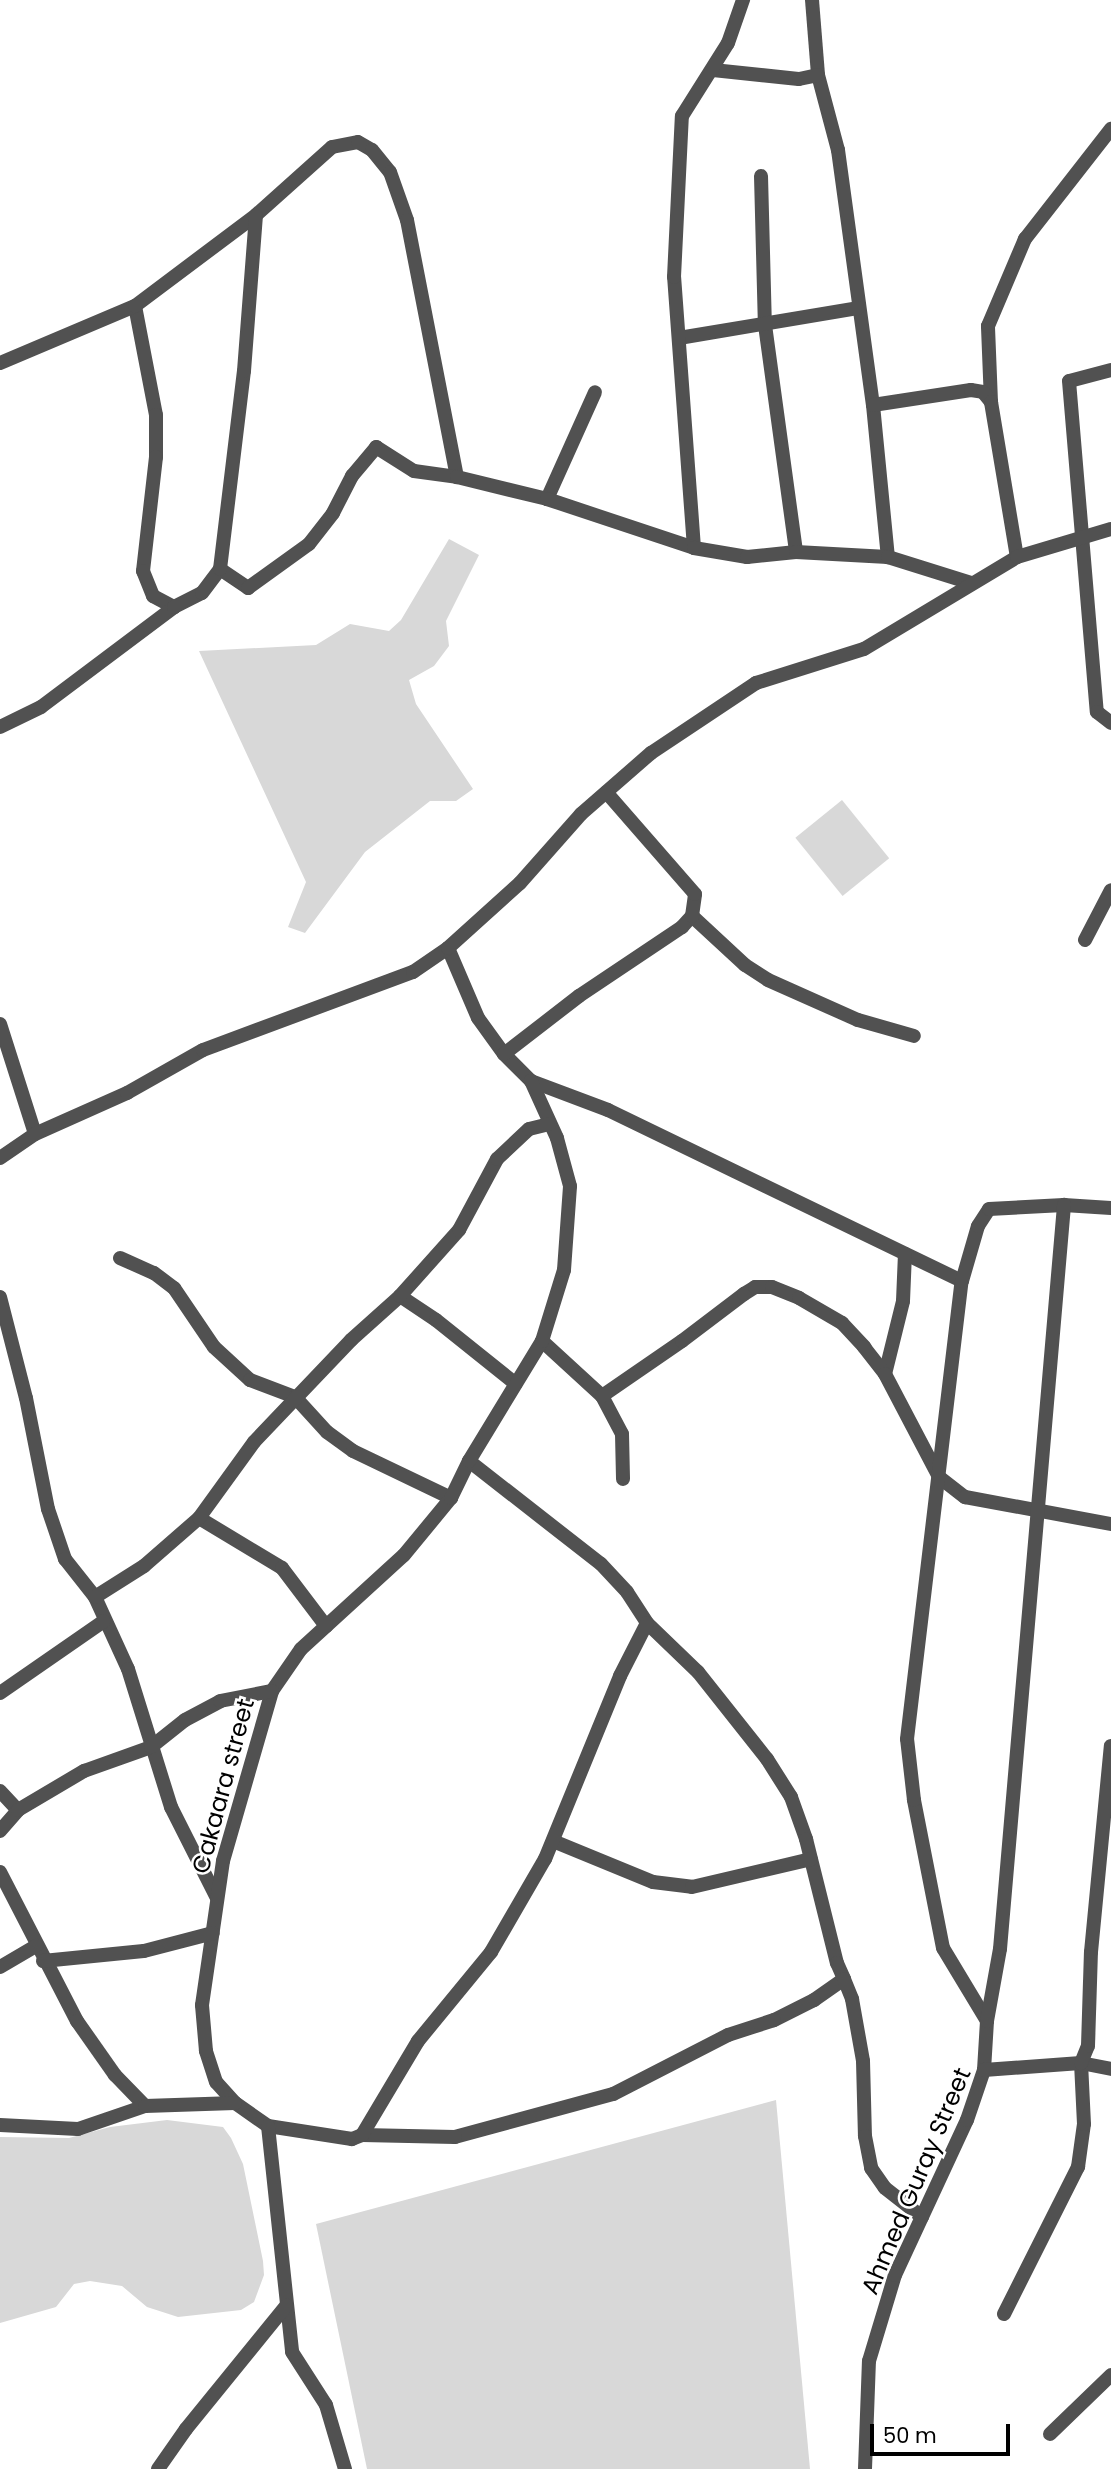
<!DOCTYPE html>
<style>
body{margin:0}
#map{position:relative;width:1111px;height:2469px;overflow:hidden;background:#fff;font-family:Poppins,sans-serif}
div>[style]{position:absolute}
[style*='--x']{left:calc(var(--x)*1px);top:calc(var(--y)*1px);width:calc(var(--w)*1px);rotate:calc(var(--a)*1deg)}
.green>*{inset:0;background:#d8d8d8;transform-origin:0 0}
.minor>*{height:14px;margin:-7px;padding:0 7px;transform-origin:7px;border-radius:7px;background:#515151}
span{translate:-50% -50%;white-space:nowrap;text-align:center;line-height:1.15;-webkit-text-stroke:5px #fff;paint-order:stroke}
.street-label{font-size:24px;color:#000}
.scale{position:absolute;left:870px;top:2424px;width:140px;height:32px;box-sizing:border-box;border:4px solid #000;border-top:0;padding-left:9px;font-size:21px;line-height:24px;white-space:nowrap;color:#000;-webkit-text-stroke:5px #fff;paint-order:stroke}
</style>
<div id="map">
<div class="green">
<div style="clip-path:polygon(449px 539px,479px 555px,446px 621px,449px 646px,434px 666px,409px 680px,416px 704px,473px 789px,456px 801px,430px 801px,365px 852px,305px 933px,288px 927px,306px 882px,199px 651px,316px 645px,350px 624px,389px 631px,401px 620px)"></div>
<div style="left:842px;top:800px;width:75px;height:60px;rotate:51deg"></div>
<div style="clip-path:polygon(776px 2100px,810px 2469px,367px 2469px,316px 2224px)"></div>
<div style="clip-path:polygon(167px 2120px,223px 2127px,231px 2138px,243px 2164px,263px 2261px,264px 2275px,254px 2302px,241px 2310px,178px 2317px,147px 2307px,122px 2286px,90px 2281px,74px 2284px,56px 2307px,0 2323px,0 2137px,69px 2138px,110px 2127px)"></div>
</div>
<div class="minor">
<div style="--x:812;--y:0;--w:75;--a:85.4"></div>
<div style="--x:818;--y:75;--w:78;--a:75.1"></div>
<div style="--x:838;--y:150;--w:257;--a:82.2"></div>
<div style="--x:873;--y:405;--w:153;--a:84.4"></div>
<div style="--x:713;--y:70;--w:86;--a:6"></div>
<div style="--x:799;--y:79;--w:19;--a:-12"></div>
<div style="--x:761;--y:176;--w:149;--a:88.5"></div>
<div style="--x:765;--y:325;--w:229;--a:82.2"></div>
<div style="--x:135;--y:306;--w:111;--a:79.1"></div>
<div style="--x:156;--y:415;--w:42;--a:90"></div>
<div style="--x:156;--y:457;--w:115;--a:96.5"></div>
<div style="--x:143;--y:571;--w:27;--a:68"></div>
<div style="--x:153;--y:596;--w:24;--a:28"></div>
<div style="--x:679;--y:338;--w:181;--a:-9.5"></div>
<div style="--x:0;--y:363;--w:147;--a:-22.9"></div>
<div style="--x:135;--y:306;--w:151;--a:-36.9"></div>
<div style="--x:256;--y:215;--w:102;--a:-41.8"></div>
<div style="--x:332;--y:147;--w:26;--a:-11"></div>
<div style="--x:358;--y:142;--w:16;--a:30"></div>
<div style="--x:372;--y:150;--w:28;--a:51"></div>
<div style="--x:390;--y:172;--w:51;--a:70.5"></div>
<div style="--x:407;--y:220;--w:262;--a:79"></div>
<div style="--x:1111;--y:370;--w:43;--a:165.3"></div>
<div style="--x:1069;--y:381;--w:332;--a:85.2"></div>
<div style="--x:1097;--y:712;--w:18;--a:38"></div>
<div style="--x:991;--y:402;--w:76;--a:-92.3"></div>
<div style="--x:988;--y:326;--w:95;--a:-67"></div>
<div style="--x:1025;--y:239;--w:140;--a:-52"></div>
<div style="--x:873;--y:405;--w:99;--a:-8.7"></div>
<div style="--x:971;--y:390;--w:12;--a:9"></div>
<div style="--x:983;--y:392;--w:13;--a:51"></div>
<div style="--x:991;--y:402;--w:157;--a:80.5"></div>
<div style="--x:547;--y:499;--w:117;--a:-65.8"></div>
<div style="--x:694;--y:548;--w:272;--a:-94.2"></div>
<div style="--x:674;--y:277;--w:161;--a:-87.2"></div>
<div style="--x:682;--y:116;--w:86;--a:-57.8"></div>
<div style="--x:728;--y:43;--w:46;--a:-70.8"></div>
<div style="--x:220;--y:569;--w:34;--a:34"></div>
<div style="--x:248;--y:588;--w:75;--a:-35.8"></div>
<div style="--x:309;--y:544;--w:39;--a:-52"></div>
<div style="--x:333;--y:513;--w:42;--a:-62.8"></div>
<div style="--x:352;--y:476;--w:38;--a:-50"></div>
<div style="--x:376;--y:447;--w:45;--a:32.3"></div>
<div style="--x:414;--y:471;--w:43;--a:7.9"></div>
<div style="--x:457;--y:477;--w:93;--a:13.7"></div>
<div style="--x:547;--y:499;--w:155;--a:18.4"></div>
<div style="--x:694;--y:548;--w:54;--a:9.6"></div>
<div style="--x:747;--y:557;--w:49;--a:-5.8"></div>
<div style="--x:796;--y:552;--w:92;--a:3.1"></div>
<div style="--x:888;--y:557;--w:87;--a:17.4"></div>
<div style="--x:0;--y:727;--w:46;--a:-26"></div>
<div style="--x:41;--y:707;--w:166;--a:-36.9"></div>
<div style="--x:174;--y:607;--w:31;--a:-27"></div>
<div style="--x:202;--y:593;--w:30;--a:-53"></div>
<div style="--x:220;--y:569;--w:199;--a:-83.1"></div>
<div style="--x:244;--y:371;--w:156;--a:-85.6"></div>
<div style="--x:692;--y:916;--w:72;--a:42.8"></div>
<div style="--x:745;--y:965;--w:27;--a:33"></div>
<div style="--x:768;--y:980;--w:98;--a:24"></div>
<div style="--x:858;--y:1020;--w:58;--a:15.9"></div>
<div style="--x:1085;--y:940;--w:56;--a:-62.5"></div>
<div style="--x:448;--y:948;--w:76;--a:66.8"></div>
<div style="--x:478;--y:1018;--w:44;--a:54.2"></div>
<div style="--x:504;--y:1054;--w:38;--a:45"></div>
<div style="--x:531;--y:1081;--w:82;--a:20.6"></div>
<div style="--x:608;--y:1110;--w:393;--a:25.8"></div>
<div style="--x:0;--y:1024;--w:115;--a:72.3"></div>
<div style="--x:504;--y:1054;--w:95;--a:-37.7"></div>
<div style="--x:579;--y:996;--w:124;--a:-33.8"></div>
<div style="--x:682;--y:927;--w:15;--a:-48"></div>
<div style="--x:692;--y:916;--w:22;--a:-82"></div>
<div style="--x:695;--y:894;--w:135;--a:-131.1"></div>
<div style="--x:0;--y:1158;--w:42;--a:-34.4"></div>
<div style="--x:35;--y:1134;--w:101;--a:-24"></div>
<div style="--x:127;--y:1093;--w:87;--a:-29.5"></div>
<div style="--x:203;--y:1050;--w:224;--a:-20.4"></div>
<div style="--x:413;--y:972;--w:42;--a:-34.4"></div>
<div style="--x:448;--y:948;--w:97;--a:-42.1"></div>
<div style="--x:520;--y:883;--w:92;--a:-48.5"></div>
<div style="--x:581;--y:814;--w:93;--a:-41.1"></div>
<div style="--x:651;--y:753;--w:126;--a:-33.7"></div>
<div style="--x:756;--y:683;--w:113;--a:-17.5"></div>
<div style="--x:864;--y:649;--w:179;--a:-31"></div>
<div style="--x:1017;--y:557;--w:98;--a:-16.6"></div>
<div style="--x:120;--y:1258;--w:37;--a:24"></div>
<div style="--x:154;--y:1273;--w:25;--a:37"></div>
<div style="--x:174;--y:1288;--w:71;--a:55.9"></div>
<div style="--x:214;--y:1347;--w:49;--a:42.5"></div>
<div style="--x:250;--y:1380;--w:48;--a:20.7"></div>
<div style="--x:295;--y:1397;--w:47;--a:47.6"></div>
<div style="--x:327;--y:1432;--w:32;--a:36"></div>
<div style="--x:353;--y:1451;--w:109;--a:25.6"></div>
<div style="--x:400;--y:1296;--w:43;--a:33.7"></div>
<div style="--x:436;--y:1320;--w:102;--a:38.7"></div>
<div style="--x:0;--y:1297;--w:104;--a:75.6"></div>
<div style="--x:26;--y:1398;--w:113;--a:78.8"></div>
<div style="--x:48;--y:1509;--w:53;--a:71.2"></div>
<div style="--x:65;--y:1559;--w:48;--a:51.7"></div>
<div style="--x:95;--y:1597;--w:79;--a:65.4"></div>
<div style="--x:128;--y:1669;--w:145;--a:72.7"></div>
<div style="--x:171;--y:1807;--w:102;--a:63.2"></div>
<div style="--x:542;--y:1341;--w:81;--a:42.5"></div>
<div style="--x:602;--y:1396;--w:43;--a:62.2"></div>
<div style="--x:622;--y:1434;--w:45;--a:88.7"></div>
<div style="--x:885;--y:1374;--w:75;--a:-76.1"></div>
<div style="--x:903;--y:1301;--w:47;--a:-87.6"></div>
<div style="--x:602;--y:1396;--w:97;--a:-34.5"></div>
<div style="--x:682;--y:1341;--w:78;--a:-37.2"></div>
<div style="--x:744;--y:1294;--w:13;--a:-32"></div>
<div style="--x:755;--y:1287;--w:17;--a:0"></div>
<div style="--x:772;--y:1287;--w:29;--a:22"></div>
<div style="--x:799;--y:1298;--w:50;--a:30.2"></div>
<div style="--x:842;--y:1323;--w:33;--a:47"></div>
<div style="--x:864;--y:1347;--w:34;--a:52"></div>
<div style="--x:885;--y:1374;--w:116;--a:62.3"></div>
<div style="--x:939;--y:1477;--w:33;--a:38"></div>
<div style="--x:965;--y:1497;--w:148;--a:10.5"></div>
<div style="--x:469;--y:1461;--w:167;--a:38"></div>
<div style="--x:601;--y:1564;--w:38;--a:47"></div>
<div style="--x:627;--y:1592;--w:37;--a:57"></div>
<div style="--x:647;--y:1623;--w:71;--a:43.9"></div>
<div style="--x:698;--y:1672;--w:111;--a:51.6"></div>
<div style="--x:767;--y:1759;--w:45;--a:57.7"></div>
<div style="--x:791;--y:1797;--w:45;--a:70.3"></div>
<div style="--x:806;--y:1839;--w:128;--a:76"></div>
<div style="--x:837;--y:1963;--w:17;--a:66"></div>
<div style="--x:844;--y:1979;--w:37;--a:145"></div>
<div style="--x:814;--y:2000;--w:45;--a:153.4"></div>
<div style="--x:774;--y:2020;--w:48;--a:161.9"></div>
<div style="--x:728;--y:2035;--w:129;--a:152.8"></div>
<div style="--x:613;--y:2094;--w:164;--a:164.8"></div>
<div style="--x:455;--y:2137;--w:93;--a:-178.8"></div>
<div style="--x:362;--y:2135;--w:11;--a:158"></div>
<div style="--x:352;--y:2139;--w:85;--a:-171.2"></div>
<div style="--x:268;--y:2126;--w:40;--a:-145.1"></div>
<div style="--x:235;--y:2103;--w:28;--a:-132"></div>
<div style="--x:216;--y:2082;--w:33;--a:-108"></div>
<div style="--x:206;--y:2051;--w:46;--a:-95"></div>
<div style="--x:202;--y:2005;--w:146;--a:-81.7"></div>
<div style="--x:223;--y:1861;--w:177;--a:-73.9"></div>
<div style="--x:272;--y:1691;--w:51;--a:-55.4"></div>
<div style="--x:301;--y:1649;--w:139;--a:-42.4"></div>
<div style="--x:404;--y:1555;--w:74;--a:-50.5"></div>
<div style="--x:451;--y:1498;--w:41;--a:-64.1"></div>
<div style="--x:469;--y:1461;--w:140;--a:-58.7"></div>
<div style="--x:542;--y:1341;--w:74;--a:-72.8"></div>
<div style="--x:564;--y:1270;--w:84;--a:-85.9"></div>
<div style="--x:570;--y:1186;--w:50;--a:-105.2"></div>
<div style="--x:557;--y:1138;--w:63;--a:-114.5"></div>
<div style="--x:199;--y:1518;--w:97;--a:31.1"></div>
<div style="--x:282;--y:1568;--w:73;--a:52.8"></div>
<div style="--x:95;--y:1597;--w:58;--a:-32.3"></div>
<div style="--x:144;--y:1566;--w:73;--a:-41.1"></div>
<div style="--x:199;--y:1518;--w:94;--a:-54.1"></div>
<div style="--x:254;--y:1442;--w:141;--a:-46.4"></div>
<div style="--x:351;--y:1340;--w:66;--a:-41.9"></div>
<div style="--x:400;--y:1296;--w:89;--a:-48.2"></div>
<div style="--x:459;--y:1230;--w:81;--a:-61.8"></div>
<div style="--x:497;--y:1159;--w:44;--a:-43.2"></div>
<div style="--x:529;--y:1129;--w:21;--a:-14"></div>
<div style="--x:0;--y:1693;--w:126;--a:-34.7"></div>
<div style="--x:0;--y:1791;--w:26;--a:47"></div>
<div style="--x:0;--y:1831;--w:28;--a:-49"></div>
<div style="--x:18;--y:1810;--w:77;--a:-30.6"></div>
<div style="--x:84;--y:1771;--w:71;--a:-19.7"></div>
<div style="--x:151;--y:1747;--w:43;--a:-38.5"></div>
<div style="--x:185;--y:1720;--w:40;--a:-28"></div>
<div style="--x:220;--y:1701;--w:53;--a:-10.9"></div>
<div style="--x:553;--y:1841;--w:108;--a:22.3"></div>
<div style="--x:653;--y:1882;--w:39;--a:7"></div>
<div style="--x:692;--y:1887;--w:122;--a:-13.2"></div>
<div style="--x:0;--y:1872;--w:168;--a:62.7"></div>
<div style="--x:77;--y:2021;--w:66;--a:54.9"></div>
<div style="--x:115;--y:2075;--w:43;--a:45.9"></div>
<div style="--x:43;--y:1961;--w:101;--a:-5.7"></div>
<div style="--x:144;--y:1951;--w:71;--a:-14.6"></div>
<div style="--x:0;--y:1967;--w:42;--a:-30.3"></div>
<div style="--x:844;--y:1979;--w:22;--a:68"></div>
<div style="--x:852;--y:1999;--w:63;--a:79.9"></div>
<div style="--x:863;--y:2061;--w:75;--a:88.5"></div>
<div style="--x:865;--y:2136;--w:33;--a:79"></div>
<div style="--x:871;--y:2168;--w:24;--a:55"></div>
<div style="--x:885;--y:2188;--w:47;--a:38.1"></div>
<div style="--x:987;--y:2021;--w:85;--a:-121.1"></div>
<div style="--x:943;--y:1948;--w:151;--a:-101.1"></div>
<div style="--x:914;--y:1800;--w:61;--a:-96.5"></div>
<div style="--x:907;--y:1739;--w:461;--a:-83.2"></div>
<div style="--x:962;--y:1281;--w:57;--a:-73.8"></div>
<div style="--x:978;--y:1226;--w:20;--a:-57"></div>
<div style="--x:989;--y:1209;--w:75;--a:-3.1"></div>
<div style="--x:1064;--y:1205;--w:47;--a:3.7"></div>
<div style="--x:984;--y:2070;--w:49;--a:-86.5"></div>
<div style="--x:987;--y:2021;--w:73;--a:-79.8"></div>
<div style="--x:1000;--y:1949;--w:747;--a:-85.08"></div>
<div style="--x:0;--y:2125;--w:78;--a:2.9"></div>
<div style="--x:78;--y:2129;--w:71;--a:-18.9"></div>
<div style="--x:145;--y:2106;--w:90;--a:-1.9"></div>
<div style="--x:268;--y:2126;--w:227;--a:83.9"></div>
<div style="--x:292;--y:2352;--w:63;--a:57.3"></div>
<div style="--x:326;--y:2405;--w:67;--a:73.5"></div>
<div style="--x:362;--y:2135;--w:109;--a:-59.2"></div>
<div style="--x:418;--y:2041;--w:115;--a:-50.6"></div>
<div style="--x:491;--y:1952;--w:108;--a:-59.9"></div>
<div style="--x:545;--y:1859;--w:198;--a:-67.7"></div>
<div style="--x:620;--y:1676;--w:59;--a:-63"></div>
<div style="--x:1004;--y:2314;--w:165;--a:-63.3"></div>
<div style="--x:1078;--y:2167;--w:43;--a:-82.1"></div>
<div style="--x:1084;--y:2124;--w:61;--a:-92.8"></div>
<div style="--x:1081;--y:2063;--w:31;--a:11"></div>
<div style="--x:1050;--y:2434;--w:85;--a:-44"></div>
<div style="--x:158;--y:2469;--w:49;--a:-55"></div>
<div style="--x:186;--y:2429;--w:159;--a:-50.9"></div>
<div style="--x:865;--y:2469;--w:108;--a:-87.9"></div>
<div style="--x:869;--y:2361;--w:90;--a:-73.2"></div>
<div style="--x:895;--y:2275;--w:171;--a:-65.1"></div>
<div style="--x:967;--y:2120;--w:53;--a:-71.2"></div>
<div style="--x:984;--y:2070;--w:97;--a:-4.1"></div>
<div style="--x:1081;--y:2063;--w:18;--a:-68"></div>
<div style="--x:1088;--y:2046;--w:94;--a:-88.2"></div>
<div style="--x:1091;--y:1952;--w:207;--a:-84.5"></div>
</div>
<div class="street-label">
<span style="left:223px;top:1786px;rotate:-75deg">Cakaara street</span>
<span style="left:916px;top:2181px;rotate:-67deg">Ahmed Guray Street</span>
</div>
<div class="scale">50 m</div>
</div>
